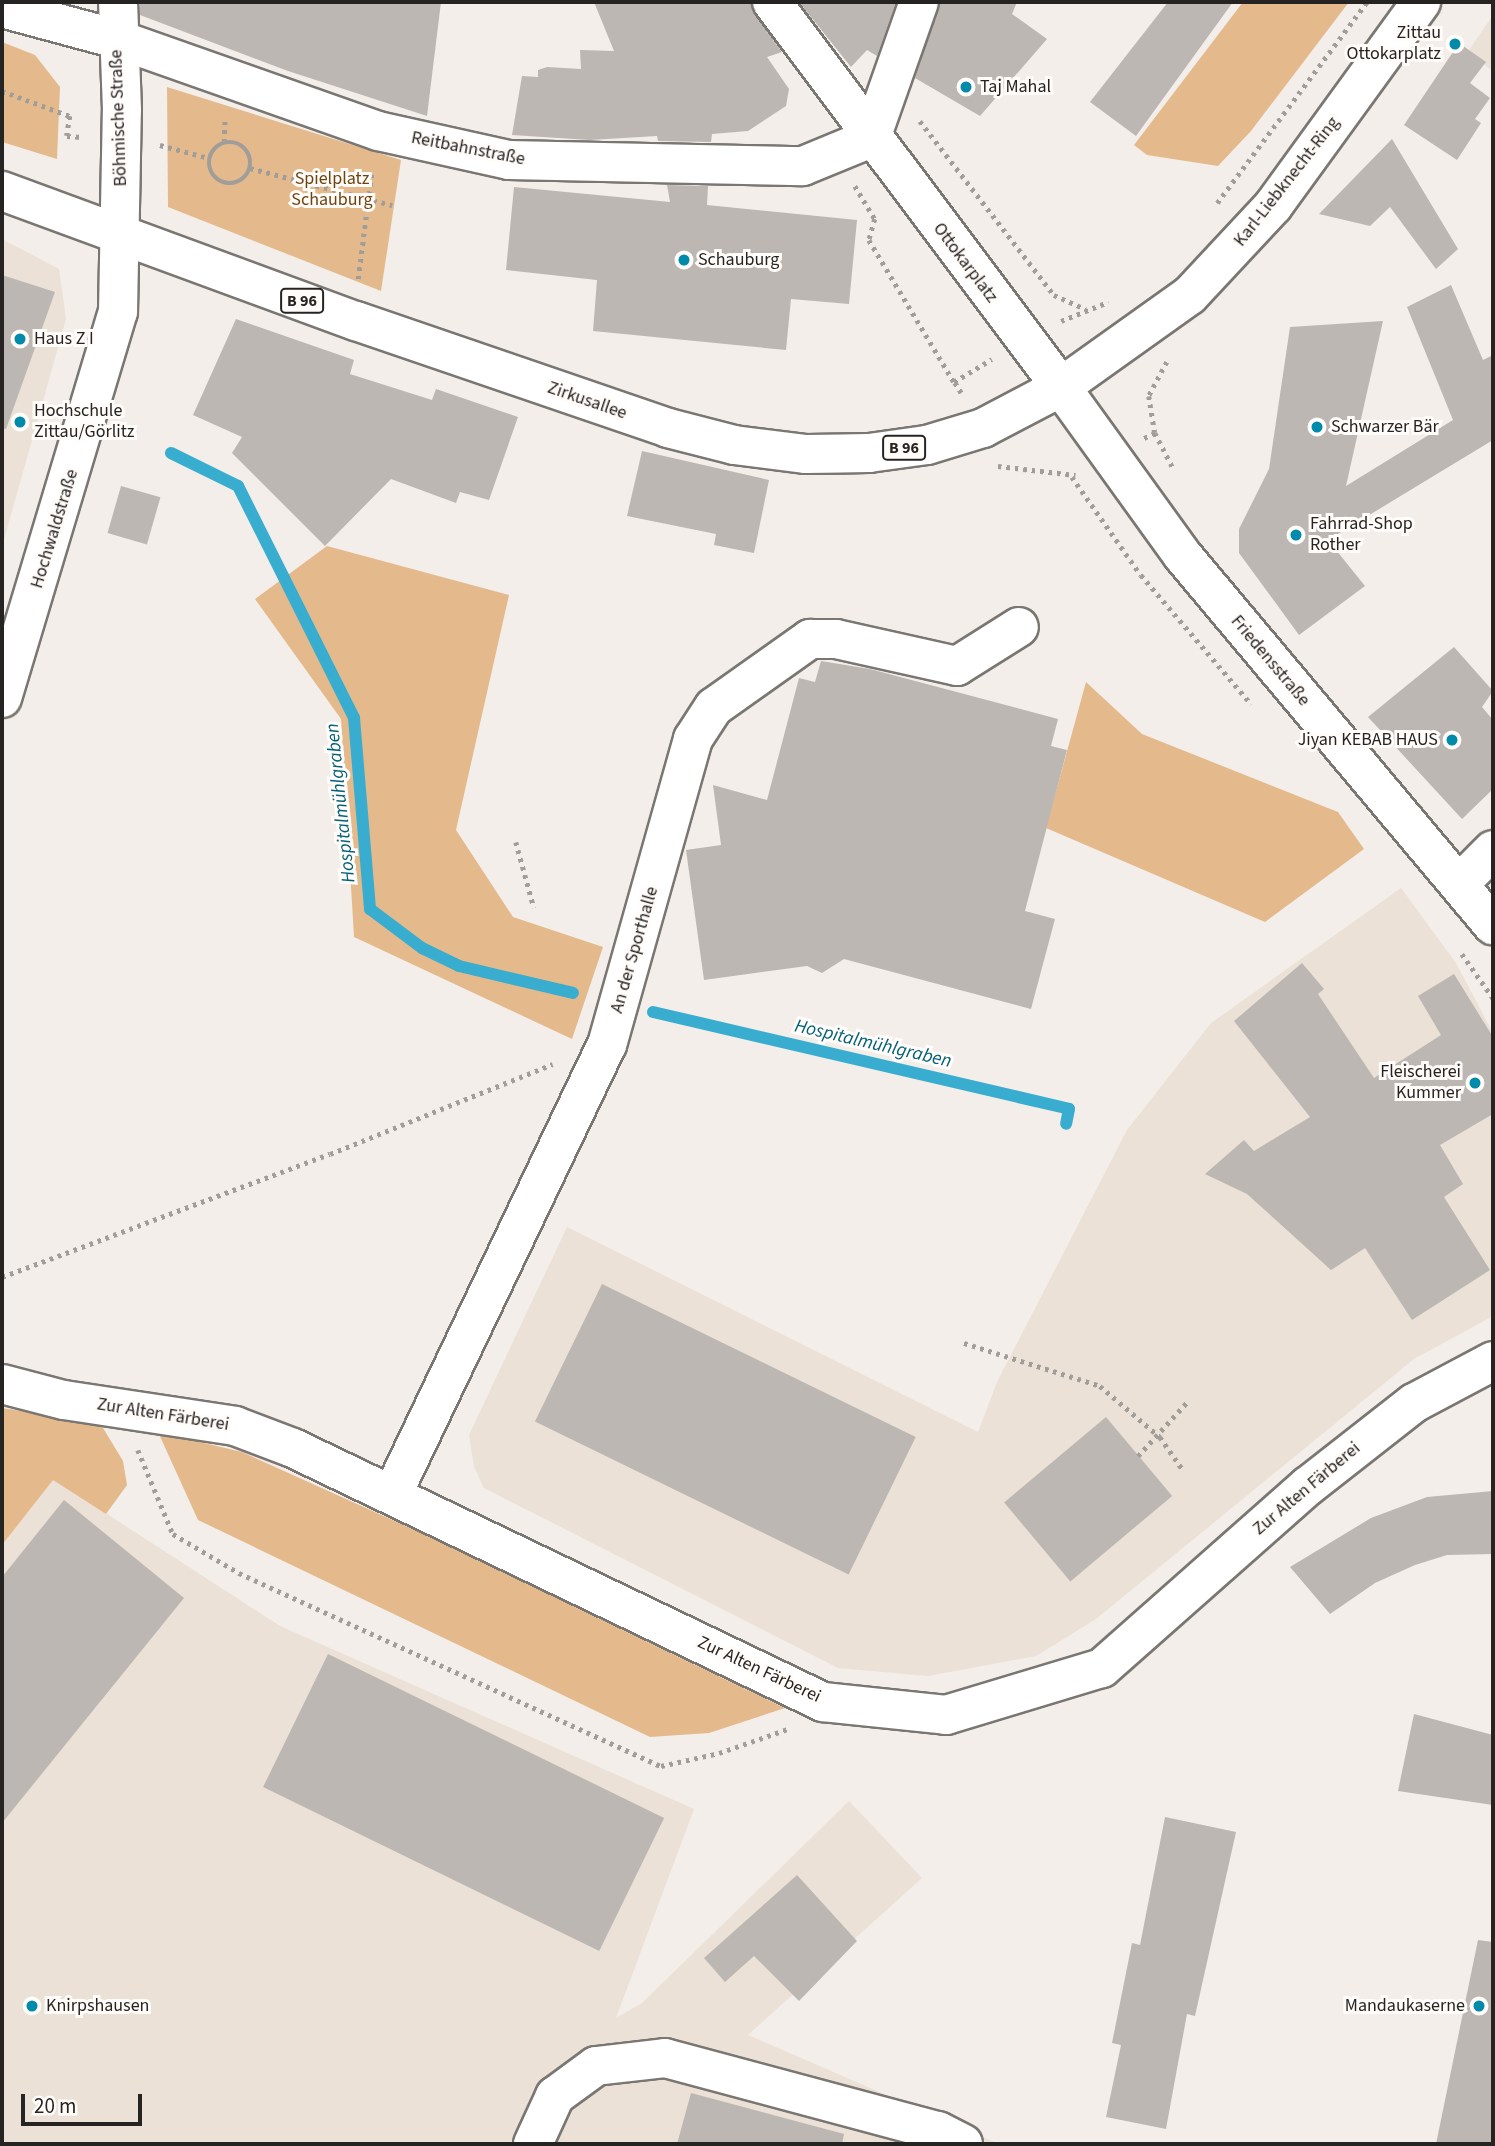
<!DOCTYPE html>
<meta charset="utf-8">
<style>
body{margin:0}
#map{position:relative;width:1495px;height:2146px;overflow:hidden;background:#f3eee9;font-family:"Source Sans 3",sans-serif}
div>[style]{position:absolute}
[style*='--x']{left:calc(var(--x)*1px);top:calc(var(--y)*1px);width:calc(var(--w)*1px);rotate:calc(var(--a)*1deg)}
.built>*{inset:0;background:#ebe1d6}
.green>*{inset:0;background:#e4ba8d}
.stream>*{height:12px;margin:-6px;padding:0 6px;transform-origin:6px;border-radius:6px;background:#38adcf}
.building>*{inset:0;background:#bcb7b3;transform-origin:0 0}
.path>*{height:4.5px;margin-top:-2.25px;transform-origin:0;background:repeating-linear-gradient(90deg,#a19d99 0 3.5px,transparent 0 8.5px)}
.path>.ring{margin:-2.25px;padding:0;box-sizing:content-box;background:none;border:4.5px solid #a19d99;border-radius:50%}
.roads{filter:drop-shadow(2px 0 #7a7672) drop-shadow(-2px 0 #7a7672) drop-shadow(0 2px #7a7672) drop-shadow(0 -2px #7a7672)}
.minor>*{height:38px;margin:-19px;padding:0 19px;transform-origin:19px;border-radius:19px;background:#fff}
.major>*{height:38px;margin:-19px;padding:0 19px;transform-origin:19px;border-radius:19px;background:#fff}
.dots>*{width:19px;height:19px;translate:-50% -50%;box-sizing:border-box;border:4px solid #fffcf9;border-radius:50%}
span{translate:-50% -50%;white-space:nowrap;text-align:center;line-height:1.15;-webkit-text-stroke:6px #fffcf9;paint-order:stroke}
.shield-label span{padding:2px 5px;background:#fffcf9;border:2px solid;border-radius:5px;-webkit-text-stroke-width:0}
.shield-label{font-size:16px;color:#262422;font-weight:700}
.poi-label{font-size:18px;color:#262422}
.right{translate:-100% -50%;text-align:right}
.left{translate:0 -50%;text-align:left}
.street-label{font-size:18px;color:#262422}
.park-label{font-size:18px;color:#6d440f}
.water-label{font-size:19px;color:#006279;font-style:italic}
.frame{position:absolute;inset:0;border:4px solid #262422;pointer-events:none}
.scale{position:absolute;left:21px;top:2094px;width:121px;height:32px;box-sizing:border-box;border:4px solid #262422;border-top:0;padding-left:9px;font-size:21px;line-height:24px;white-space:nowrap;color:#262422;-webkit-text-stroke:5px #fffcf9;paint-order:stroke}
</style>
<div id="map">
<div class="built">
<div style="clip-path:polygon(1493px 15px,1493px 72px,1469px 50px)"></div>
<div style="clip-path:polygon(2px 239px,59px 269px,66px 319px,2px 547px)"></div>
<div style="clip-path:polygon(1401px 888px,1456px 963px,1493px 1033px,1493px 1316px,1414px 1359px,1096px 1619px,1036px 1656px,928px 1676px,838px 1668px,484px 1488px,474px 1467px,469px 1435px,567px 1227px,978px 1432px,997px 1382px,1127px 1130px,1211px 1023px)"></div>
<div style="clip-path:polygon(53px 1479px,280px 1626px,694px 1809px,616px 2018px,642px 2003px,849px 1801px,922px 1878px,748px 2035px,999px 2144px,2px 2144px,2px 1545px)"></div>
</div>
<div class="green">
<div style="clip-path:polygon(1243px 2px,1349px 2px,1251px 131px,1218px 166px,1147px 155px,1134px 145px)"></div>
<div style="clip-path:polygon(2px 42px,35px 55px,60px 87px,57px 159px,2px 142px)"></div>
<div style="clip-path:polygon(167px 87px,401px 160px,381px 291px,168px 207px)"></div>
<div style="clip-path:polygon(327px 546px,509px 595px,456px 830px,513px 917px,603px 947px,572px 1039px,354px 937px,341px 719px,255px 599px)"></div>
<div style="clip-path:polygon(1086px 682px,1142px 734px,1338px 812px,1364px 849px,1265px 922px,1046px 828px)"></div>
<div style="clip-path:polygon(2px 1408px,100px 1423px,123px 1461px,127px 1485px,106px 1514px,53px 1480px,2px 1545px)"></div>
<div style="clip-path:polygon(158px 1432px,242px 1452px,417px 1531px,785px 1708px,709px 1733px,650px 1737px,198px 1520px)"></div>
</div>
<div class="stream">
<div style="--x:171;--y:453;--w:75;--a:26.2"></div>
<div style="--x:238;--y:486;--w:259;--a:63.4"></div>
<div style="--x:354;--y:718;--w:192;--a:85.2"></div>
<div style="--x:370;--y:909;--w:65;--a:36.9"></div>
<div style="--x:422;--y:948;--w:41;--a:25.9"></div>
<div style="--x:459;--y:966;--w:117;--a:13.3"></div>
<div style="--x:653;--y:1012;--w:427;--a:13.1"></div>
<div style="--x:1069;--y:1109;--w:15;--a:101"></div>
</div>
<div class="building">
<div style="clip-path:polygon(140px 2px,441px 2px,427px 116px,288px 71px,140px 15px)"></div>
<div style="clip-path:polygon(594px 2px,751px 2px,755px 15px,782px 52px,767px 57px,789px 89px,786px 106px,748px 131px,712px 134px,711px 142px,658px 141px,657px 136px,590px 140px,512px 135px,522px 76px,538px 77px,538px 70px,547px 67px,581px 69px,580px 50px,614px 51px)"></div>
<div style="clip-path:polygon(799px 2px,896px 2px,877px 56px,867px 50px,851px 67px)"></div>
<div style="clip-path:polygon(940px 2px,1017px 2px,1012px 14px,1047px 39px,980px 116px,915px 78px)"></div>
<div style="clip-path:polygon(1168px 2px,1233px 2px,1136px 136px,1090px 102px)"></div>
<div style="clip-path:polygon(1459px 43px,1486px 62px,1470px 83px,1490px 98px,1475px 119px,1481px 123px,1457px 160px,1404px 125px)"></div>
<div style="clip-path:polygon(1392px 139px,1458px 249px,1436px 269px,1390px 207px,1370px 226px,1319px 214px)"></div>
<div style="clip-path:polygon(667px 185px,708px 186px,707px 205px,857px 220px,849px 304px,791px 299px,786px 350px,593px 331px,597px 280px,506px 270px,514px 187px,670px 202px)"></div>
<div style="clip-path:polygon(2px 275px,55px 292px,6px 429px,2px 428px)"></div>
<div style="clip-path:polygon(1451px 285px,1483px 360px,1493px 355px,1493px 440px,1328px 540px,1365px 586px,1299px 635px,1239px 553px,1239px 529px,1269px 469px,1290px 327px,1383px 321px,1346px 486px,1453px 420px,1407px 307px)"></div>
<div style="clip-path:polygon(236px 319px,354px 360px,350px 374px,432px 400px,436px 389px,518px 417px,489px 500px,460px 492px,456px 503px,391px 479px,325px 546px,232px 453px,242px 437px,193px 415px)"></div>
<div style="clip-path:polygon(642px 451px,769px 480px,754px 553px,714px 545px,716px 534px,627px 516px)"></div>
<div style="left:121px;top:486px;width:41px;height:49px;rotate:16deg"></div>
<div style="clip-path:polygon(1454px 647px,1493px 691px,1482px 707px,1493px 720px,1493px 789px,1462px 819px,1368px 717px)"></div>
<div style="clip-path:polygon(821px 661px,870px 669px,1058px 719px,1051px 746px,1067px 750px,1025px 911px,1055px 919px,1031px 1009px,844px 959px,822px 973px,807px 966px,704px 980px,686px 850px,721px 845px,713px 785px,767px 800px,799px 678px,815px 682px)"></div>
<div style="clip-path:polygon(1302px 963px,1324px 989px,1318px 994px,1374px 1078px,1441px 1035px,1418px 996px,1454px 974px,1493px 1037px,1493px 1114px,1440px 1145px,1463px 1184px,1444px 1197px,1490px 1270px,1412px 1320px,1365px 1248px,1331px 1270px,1247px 1194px,1205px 1174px,1244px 1140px,1254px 1151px,1310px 1117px,1234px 1021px)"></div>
<div style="left:602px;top:1284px;width:349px;height:153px;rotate:26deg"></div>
<div style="left:1106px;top:1417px;width:103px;height:133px;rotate:50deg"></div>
<div style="clip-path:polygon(1493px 1491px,1493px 1554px,1447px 1555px,1415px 1565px,1375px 1583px,1330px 1614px,1290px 1567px,1371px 1518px,1427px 1497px)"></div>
<div style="clip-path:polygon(64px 1500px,184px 1598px,2px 1823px,2px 1577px)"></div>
<div style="left:328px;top:1654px;width:374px;height:148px;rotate:26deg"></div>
<div style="clip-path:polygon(1414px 1714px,1493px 1735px,1493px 1805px,1398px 1791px)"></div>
<div style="clip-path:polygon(1165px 1817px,1236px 1832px,1195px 2016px,1187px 2014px,1166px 2129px,1106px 2117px,1121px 2045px,1112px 2043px,1132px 1943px,1140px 1945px)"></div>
<div style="clip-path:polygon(797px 1875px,857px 1941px,799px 2001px,754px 1956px,725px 1982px,704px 1958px)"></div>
<div style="clip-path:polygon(1478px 1940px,1493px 1942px,1493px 2144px,1436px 2144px)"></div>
<div style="clip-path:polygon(691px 2093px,844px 2134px,842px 2144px,677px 2144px)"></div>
</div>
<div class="path">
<div style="--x:2;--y:91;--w:72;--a:20.2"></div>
<div style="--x:70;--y:116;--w:20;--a:99"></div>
<div style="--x:67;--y:136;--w:15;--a:4"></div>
<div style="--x:920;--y:121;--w:220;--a:52.4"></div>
<div style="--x:1054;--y:295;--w:35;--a:24"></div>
<div class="ring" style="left:209px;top:142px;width:37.5px;height:37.5px"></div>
<div style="--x:224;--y:142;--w:23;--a:-88"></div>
<div style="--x:160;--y:145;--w:51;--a:14.9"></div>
<div style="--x:250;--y:168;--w:147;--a:14.6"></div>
<div style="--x:855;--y:186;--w:39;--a:59"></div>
<div style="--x:875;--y:219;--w:22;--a:106"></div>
<div style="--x:869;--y:240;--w:165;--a:59.1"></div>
<div style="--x:1217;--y:203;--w:251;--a:-53.3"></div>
<div style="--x:358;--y:279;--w:110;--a:-82.7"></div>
<div style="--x:1061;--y:321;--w:51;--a:-22"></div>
<div style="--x:1167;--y:362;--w:38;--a:118"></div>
<div style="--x:1149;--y:396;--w:37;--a:81"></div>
<div style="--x:1155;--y:433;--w:42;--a:62.8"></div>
<div style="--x:961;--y:393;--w:13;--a:-122"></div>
<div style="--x:954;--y:382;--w:44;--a:-31.2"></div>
<div style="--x:1144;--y:438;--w:12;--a:-24"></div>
<div style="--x:998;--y:466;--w:78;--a:6.7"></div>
<div style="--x:1072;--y:477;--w:120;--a:54.9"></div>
<div style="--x:1141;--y:575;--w:170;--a:49.5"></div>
<div style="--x:516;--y:842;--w:68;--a:74.7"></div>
<div style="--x:1462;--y:954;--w:54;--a:54.8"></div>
<div style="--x:2;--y:1277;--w:350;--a:-20.6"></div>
<div style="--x:330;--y:1154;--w:240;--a:-22"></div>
<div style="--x:964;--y:1343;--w:143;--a:17.5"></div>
<div style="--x:1100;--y:1386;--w:79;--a:40.4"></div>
<div style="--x:1160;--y:1437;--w:40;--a:55.1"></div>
<div style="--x:138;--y:1450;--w:91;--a:67.4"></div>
<div style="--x:173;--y:1534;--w:77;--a:30.6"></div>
<div style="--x:239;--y:1573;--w:464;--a:24.6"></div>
<div style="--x:661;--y:1766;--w:59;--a:-12.6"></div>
<div style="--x:719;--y:1753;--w:73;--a:-19.2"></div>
<div style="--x:1138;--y:1456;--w:76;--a:-47.7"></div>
</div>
<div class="roads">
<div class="minor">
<div style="--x:772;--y:2;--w:481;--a:53.1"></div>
<div style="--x:2;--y:8;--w:119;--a:15.1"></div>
<div style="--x:117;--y:39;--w:277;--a:19.4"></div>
<div style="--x:378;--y:131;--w:134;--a:12.5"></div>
<div style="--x:509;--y:160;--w:294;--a:1.2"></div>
<div style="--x:803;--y:166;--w:74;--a:-22.4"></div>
<div style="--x:871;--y:138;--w:144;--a:-70.6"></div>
<div style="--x:2;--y:698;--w:403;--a:-73.3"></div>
<div style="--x:118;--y:312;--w:202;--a:-88.9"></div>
<div style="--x:122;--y:110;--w:108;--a:-92.1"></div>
<div style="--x:1461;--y:882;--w:45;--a:-45"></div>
<div style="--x:2;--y:1384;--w:64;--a:14.5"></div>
<div style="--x:64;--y:1400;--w:173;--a:8.6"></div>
<div style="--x:235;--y:1426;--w:62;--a:20.8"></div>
<div style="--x:293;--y:1448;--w:588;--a:25.61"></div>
<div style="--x:823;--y:1702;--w:124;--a:6"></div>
<div style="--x:946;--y:1715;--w:163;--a:-16.8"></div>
<div style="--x:1102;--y:1668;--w:275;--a:-41.5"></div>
<div style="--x:1308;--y:1486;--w:135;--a:-38.1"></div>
<div style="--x:1414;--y:1403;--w:89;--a:-28"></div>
<div style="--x:392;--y:1495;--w:499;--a:-64.5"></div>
<div style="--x:607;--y:1045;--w:318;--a:-74.3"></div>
<div style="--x:693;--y:739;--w:38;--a:-57"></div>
<div style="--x:714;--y:707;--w:118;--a:-35.3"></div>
<div style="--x:810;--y:639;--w:26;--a:0"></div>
<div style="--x:836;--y:639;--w:124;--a:12.6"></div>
<div style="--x:957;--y:666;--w:73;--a:-32.2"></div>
<div style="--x:533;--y:2144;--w:53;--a:-65.4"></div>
<div style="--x:555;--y:2096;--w:51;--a:-36.2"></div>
<div style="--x:596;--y:2066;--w:69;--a:-6.6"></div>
<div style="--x:665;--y:2058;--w:283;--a:15"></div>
<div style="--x:938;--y:2131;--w:28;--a:27"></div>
</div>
<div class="major">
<div style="--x:2;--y:191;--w:377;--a:20.2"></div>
<div style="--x:356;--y:321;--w:330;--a:18.9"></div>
<div style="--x:668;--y:428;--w:68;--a:14.4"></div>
<div style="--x:734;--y:445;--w:73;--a:7.1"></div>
<div style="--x:806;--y:454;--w:63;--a:-0.9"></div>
<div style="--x:869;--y:453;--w:59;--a:-7.9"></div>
<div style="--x:927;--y:445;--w:59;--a:-16.9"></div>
<div style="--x:983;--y:428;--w:88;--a:-27.7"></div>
<div style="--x:1061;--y:387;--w:158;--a:-35.5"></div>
<div style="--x:1190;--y:295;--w:122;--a:-47"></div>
<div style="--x:1273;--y:206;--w:252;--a:-54"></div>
<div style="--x:1061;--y:387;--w:208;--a:54.2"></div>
<div style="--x:1183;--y:556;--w:482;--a:50"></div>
</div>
</div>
<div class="dots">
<div style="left:1455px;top:44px;background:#028aaa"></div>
<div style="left:966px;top:87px;background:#028aaa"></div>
<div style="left:684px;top:260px;background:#028aaa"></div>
<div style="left:20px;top:339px;background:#028aaa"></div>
<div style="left:20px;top:422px;background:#028aaa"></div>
<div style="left:1317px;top:427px;background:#028aaa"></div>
<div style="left:1296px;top:535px;background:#028aaa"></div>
<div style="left:1452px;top:740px;background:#028aaa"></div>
<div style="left:1475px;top:1083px;background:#028aaa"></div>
<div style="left:32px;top:2006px;background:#028aaa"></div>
<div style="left:1479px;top:2006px;background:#028aaa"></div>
</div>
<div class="shield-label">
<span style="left:302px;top:301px">B 96</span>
<span style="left:904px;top:448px">B 96</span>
</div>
<div class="poi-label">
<span class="right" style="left:1441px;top:44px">Zittau<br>Ottokarplatz</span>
<span class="left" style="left:980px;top:87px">Taj Mahal</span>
<span class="left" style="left:698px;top:260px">Schauburg</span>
<span class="left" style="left:34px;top:339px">Haus Z I</span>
<span class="left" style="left:34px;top:422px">Hochschule<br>Zittau/Görlitz</span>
<span class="left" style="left:1331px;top:427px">Schwarzer Bär</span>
<span class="left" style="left:1310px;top:535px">Fahrrad-Shop<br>Rother</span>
<span class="right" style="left:1438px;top:740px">Jiyan KEBAB HAUS</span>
<span class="right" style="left:1461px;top:1083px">Fleischerei<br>Kummer</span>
<span class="left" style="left:46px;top:2006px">Knirpshausen</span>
<span class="right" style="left:1465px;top:2006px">Mandaukaserne</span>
</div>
<div class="street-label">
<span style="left:119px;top:118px;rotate:-92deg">Böhmische Straße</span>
<span style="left:468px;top:149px;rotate:11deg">Reitbahnstraße</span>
<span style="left:1287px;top:182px;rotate:-52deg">Karl-Liebknecht-Ring</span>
<span style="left:965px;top:263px;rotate:53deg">Ottokarplatz</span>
<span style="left:587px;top:401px;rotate:19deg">Zirkusallee</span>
<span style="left:55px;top:529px;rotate:-73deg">Hochwaldstraße</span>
<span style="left:1270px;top:661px;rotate:50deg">Friedensstraße</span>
<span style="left:635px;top:950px;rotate:-74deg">An der Sporthalle</span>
<span style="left:163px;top:1415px;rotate:9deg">Zur Alten Färberei</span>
<span style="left:1307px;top:1489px;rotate:-40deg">Zur Alten Färberei</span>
<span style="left:759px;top:1670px;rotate:25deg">Zur Alten Färberei</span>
</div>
<div class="park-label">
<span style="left:332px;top:190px">Spielplatz<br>Schauburg</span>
</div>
<div class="water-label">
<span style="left:341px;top:803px;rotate:-96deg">Hospitalmühlgraben</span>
<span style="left:873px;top:1044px;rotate:13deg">Hospitalmühlgraben</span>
</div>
<div class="frame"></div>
<div class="scale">20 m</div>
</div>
